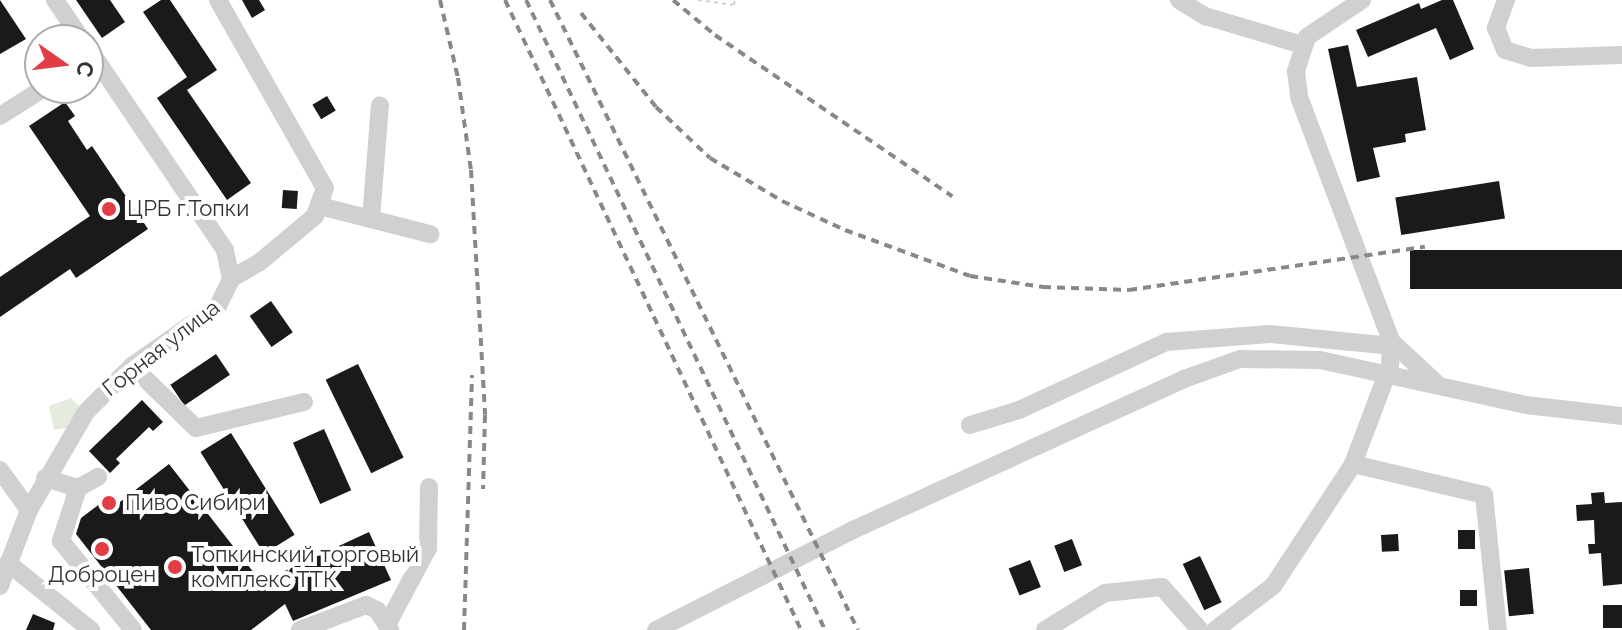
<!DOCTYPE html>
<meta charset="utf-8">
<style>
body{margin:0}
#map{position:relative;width:1622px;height:630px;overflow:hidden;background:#fff;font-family:Raleway,sans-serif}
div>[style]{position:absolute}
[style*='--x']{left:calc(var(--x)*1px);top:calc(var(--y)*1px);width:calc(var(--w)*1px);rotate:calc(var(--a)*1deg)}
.green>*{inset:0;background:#e5ecdf}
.building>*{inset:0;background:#1a1a1a;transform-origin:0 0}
.path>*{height:2px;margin-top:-1px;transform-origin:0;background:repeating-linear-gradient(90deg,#cdcdcd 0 4px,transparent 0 8px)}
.minor>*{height:18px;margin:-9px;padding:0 9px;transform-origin:9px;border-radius:9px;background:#d0d0d0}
.rail>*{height:4px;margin-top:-2px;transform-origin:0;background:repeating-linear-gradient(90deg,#888 0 8px,transparent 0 14px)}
.dots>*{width:22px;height:22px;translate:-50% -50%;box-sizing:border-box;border:4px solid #fff;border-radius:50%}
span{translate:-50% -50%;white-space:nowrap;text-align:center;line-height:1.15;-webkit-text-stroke:8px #fff;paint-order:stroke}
.poi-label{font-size:22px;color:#333}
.left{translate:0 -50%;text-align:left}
.street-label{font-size:22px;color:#333}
.north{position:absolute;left:24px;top:24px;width:80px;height:80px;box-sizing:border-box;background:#fff;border:2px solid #adadad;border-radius:50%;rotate:104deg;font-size:22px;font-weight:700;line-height:32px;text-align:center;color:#333}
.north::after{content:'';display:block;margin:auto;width:28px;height:36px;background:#e23c44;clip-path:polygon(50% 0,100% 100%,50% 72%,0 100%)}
</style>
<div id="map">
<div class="green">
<div style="clip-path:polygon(71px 398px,80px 407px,66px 428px,54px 430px,49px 406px)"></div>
</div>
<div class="building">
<div style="clip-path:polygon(0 0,26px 39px,0 54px)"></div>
<div style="clip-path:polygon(76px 0,110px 0,125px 22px,102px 38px)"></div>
<div style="clip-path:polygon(161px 0,170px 0,217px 70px,187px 90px,251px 183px,227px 200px,157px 98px,187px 77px,143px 12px)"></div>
<div style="clip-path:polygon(242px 0,259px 0,265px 10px,252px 18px)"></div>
<div style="clip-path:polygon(1442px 0,1453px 0,1474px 49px,1450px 60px,1436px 28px,1368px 57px,1356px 30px,1419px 3px,1421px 9px)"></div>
<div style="clip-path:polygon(1348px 45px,1357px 87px,1417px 77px,1426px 130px,1405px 134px,1406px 142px,1373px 148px,1380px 177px,1357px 182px,1328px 49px)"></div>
<div style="left:327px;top:96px;width:17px;height:17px;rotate:59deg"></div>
<div style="clip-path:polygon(65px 102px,75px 116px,68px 121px,87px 150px,92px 146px,148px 229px,76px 278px,70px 269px,0 317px,0 277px,90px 216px,29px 126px)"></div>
<div style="left:1499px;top:181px;width:38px;height:105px;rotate:81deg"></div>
<div style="left:283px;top:190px;width:15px;height:18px;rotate:4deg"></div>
<div style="left:1622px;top:250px;width:39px;height:212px;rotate:90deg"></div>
<div style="left:271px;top:301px;width:38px;height:26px;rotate:55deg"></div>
<div style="left:216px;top:354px;width:25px;height:55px;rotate:56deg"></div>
<div style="left:358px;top:364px;width:104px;height:36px;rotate:64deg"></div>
<div style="clip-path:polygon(142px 400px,163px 422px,153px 431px,149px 427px,116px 459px,120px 463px,110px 473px,89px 451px)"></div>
<div style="left:324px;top:429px;width:67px;height:34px;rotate:66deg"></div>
<div style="left:231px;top:433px;width:120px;height:36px;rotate:58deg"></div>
<div style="clip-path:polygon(169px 464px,261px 582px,369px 532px,391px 580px,293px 621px,285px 604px,251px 630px,151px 630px,76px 534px,81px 518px,109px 497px,116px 505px)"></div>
<div style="clip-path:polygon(1604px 492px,1605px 503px,1622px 502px,1622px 584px,1603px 586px,1601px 553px,1589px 554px,1588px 544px,1595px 544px,1594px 520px,1577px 521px,1576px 505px,1592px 504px,1591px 493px)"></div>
<div style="left:1475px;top:530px;width:19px;height:17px;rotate:90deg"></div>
<div style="left:1398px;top:534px;width:17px;height:17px;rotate:87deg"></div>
<div style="left:1072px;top:539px;width:28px;height:19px;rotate:69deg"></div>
<div style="left:1200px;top:556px;width:51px;height:19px;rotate:65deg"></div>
<div style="left:1030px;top:560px;width:29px;height:23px;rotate:68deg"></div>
<div style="left:1529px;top:568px;width:46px;height:25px;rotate:84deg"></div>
<div style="left:1477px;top:590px;width:16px;height:17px;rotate:90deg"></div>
<div style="left:1622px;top:605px;width:23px;height:19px;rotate:90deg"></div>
<div style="clip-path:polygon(33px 614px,55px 623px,53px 630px,26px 630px)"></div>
</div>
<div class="path">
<div style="--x:698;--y:0;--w:35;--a:8"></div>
<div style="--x:733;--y:5;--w:6;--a:-59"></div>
</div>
<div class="minor">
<div style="--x:55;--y:0;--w:48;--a:56"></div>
<div style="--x:218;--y:0;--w:216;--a:60.4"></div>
<div style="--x:325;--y:188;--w:30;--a:110"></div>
<div style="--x:315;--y:216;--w:72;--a:140.1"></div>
<div style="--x:260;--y:262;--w:34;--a:150"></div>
<div style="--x:1179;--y:0;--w:31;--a:32"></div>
<div style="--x:1205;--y:16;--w:101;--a:16.6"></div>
<div style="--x:1362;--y:0;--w:66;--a:146.1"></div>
<div style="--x:1307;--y:37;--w:36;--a:108"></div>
<div style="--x:1296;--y:71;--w:26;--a:83"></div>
<div style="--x:1299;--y:97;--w:261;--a:69.3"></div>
<div style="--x:1391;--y:341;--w:25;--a:92"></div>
<div style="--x:1390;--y:366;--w:105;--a:110.7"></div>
<div style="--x:1353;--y:464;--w:135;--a:13.3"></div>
<div style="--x:1484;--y:495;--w:136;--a:84.1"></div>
<div style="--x:1506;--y:0;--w:30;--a:110"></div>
<div style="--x:1496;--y:28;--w:24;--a:68"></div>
<div style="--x:1505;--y:50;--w:27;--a:17"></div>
<div style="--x:1531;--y:58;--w:91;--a:-1.9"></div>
<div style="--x:0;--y:116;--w:52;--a:-32.5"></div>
<div style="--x:320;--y:206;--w:114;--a:14.3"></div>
<div style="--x:371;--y:219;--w:114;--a:-85.5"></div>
<div style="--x:1391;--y:341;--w:60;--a:43"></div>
<div style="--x:132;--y:366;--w:89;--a:44.1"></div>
<div style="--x:196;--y:428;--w:111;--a:-13.5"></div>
<div style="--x:970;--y:425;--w:51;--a:-17"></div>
<div style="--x:1019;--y:410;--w:162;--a:-24.8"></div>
<div style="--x:1166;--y:342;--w:104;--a:-4.4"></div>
<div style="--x:1270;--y:334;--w:123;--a:5.6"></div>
<div style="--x:0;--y:470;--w:49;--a:54.1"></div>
<div style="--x:45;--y:478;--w:34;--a:17"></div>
<div style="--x:78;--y:488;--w:23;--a:-29"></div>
<div style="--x:78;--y:488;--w:56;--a:107.8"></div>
<div style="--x:61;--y:541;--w:114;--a:51"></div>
<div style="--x:8;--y:563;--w:107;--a:38.9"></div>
<div style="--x:0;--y:586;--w:81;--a:-69.1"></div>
<div style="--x:29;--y:510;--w:113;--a:-59.8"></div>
<div style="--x:86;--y:412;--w:65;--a:-45"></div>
<div style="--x:132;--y:366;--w:105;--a:-34.9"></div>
<div style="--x:218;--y:306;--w:30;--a:-64"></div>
<div style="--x:231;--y:279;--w:30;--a:-102"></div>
<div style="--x:225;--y:250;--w:244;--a:-124.1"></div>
<div style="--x:388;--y:623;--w:85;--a:-61.9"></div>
<div style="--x:428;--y:548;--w:61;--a:-89.1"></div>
<div style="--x:300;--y:630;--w:71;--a:-20.7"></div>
<div style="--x:366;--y:605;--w:12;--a:24"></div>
<div style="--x:377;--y:610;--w:24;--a:57"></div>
<div style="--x:656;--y:630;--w:221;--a:-26.9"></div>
<div style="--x:853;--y:530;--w:364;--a:-24.5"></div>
<div style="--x:1184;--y:379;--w:59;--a:-19.7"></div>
<div style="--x:1240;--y:359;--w:80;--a:0.7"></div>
<div style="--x:1320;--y:360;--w:211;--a:12.3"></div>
<div style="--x:1526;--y:405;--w:97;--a:6.5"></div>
<div style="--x:1045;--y:630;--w:70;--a:-31.7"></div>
<div style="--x:1105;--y:593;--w:57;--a:-6"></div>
<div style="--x:1162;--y:587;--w:57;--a:48.5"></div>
<div style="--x:1215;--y:630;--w:73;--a:-37.2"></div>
<div style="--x:1273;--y:586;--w:146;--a:-56.7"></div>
</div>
<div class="rail">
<div style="--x:440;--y:0;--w:80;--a:77"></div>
<div style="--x:458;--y:78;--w:93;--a:82"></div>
<div style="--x:471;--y:170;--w:245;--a:86.7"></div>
<div style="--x:485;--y:415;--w:74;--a:91.5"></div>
<div style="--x:505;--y:0;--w:696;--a:64.83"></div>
<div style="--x:526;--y:0;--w:697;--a:64.61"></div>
<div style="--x:550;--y:0;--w:701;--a:63.95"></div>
<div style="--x:673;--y:0;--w:55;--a:39.8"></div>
<div style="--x:715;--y:35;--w:287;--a:34.2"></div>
<div style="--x:581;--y:13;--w:120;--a:51.4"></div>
<div style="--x:656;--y:107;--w:74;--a:43.4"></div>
<div style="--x:710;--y:158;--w:84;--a:30.8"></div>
<div style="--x:782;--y:201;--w:69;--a:24.7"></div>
<div style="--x:845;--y:230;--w:133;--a:20.2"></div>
<div style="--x:970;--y:276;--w:74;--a:8.6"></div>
<div style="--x:1043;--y:287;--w:86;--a:2"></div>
<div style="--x:1129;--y:290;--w:299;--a:-8.3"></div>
<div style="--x:464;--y:630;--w:255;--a:-88.2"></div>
</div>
<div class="dots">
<div style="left:109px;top:209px;background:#e23c44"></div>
<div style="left:109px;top:503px;background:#e23c44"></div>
<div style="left:102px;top:549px;background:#e23c44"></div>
<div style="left:175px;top:567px;background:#e23c44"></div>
</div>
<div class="poi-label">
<span class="left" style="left:127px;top:209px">ЦРБ г.Топки</span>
<span class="left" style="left:125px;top:503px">Пиво Сибири</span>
<span class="left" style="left:191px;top:567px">Топкинский торговый<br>комплекс ТТК</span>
<span style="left:102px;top:575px">Доброцен</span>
</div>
<div class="street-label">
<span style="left:161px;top:348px;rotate:-38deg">Горная улица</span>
</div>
<div class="north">С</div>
</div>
